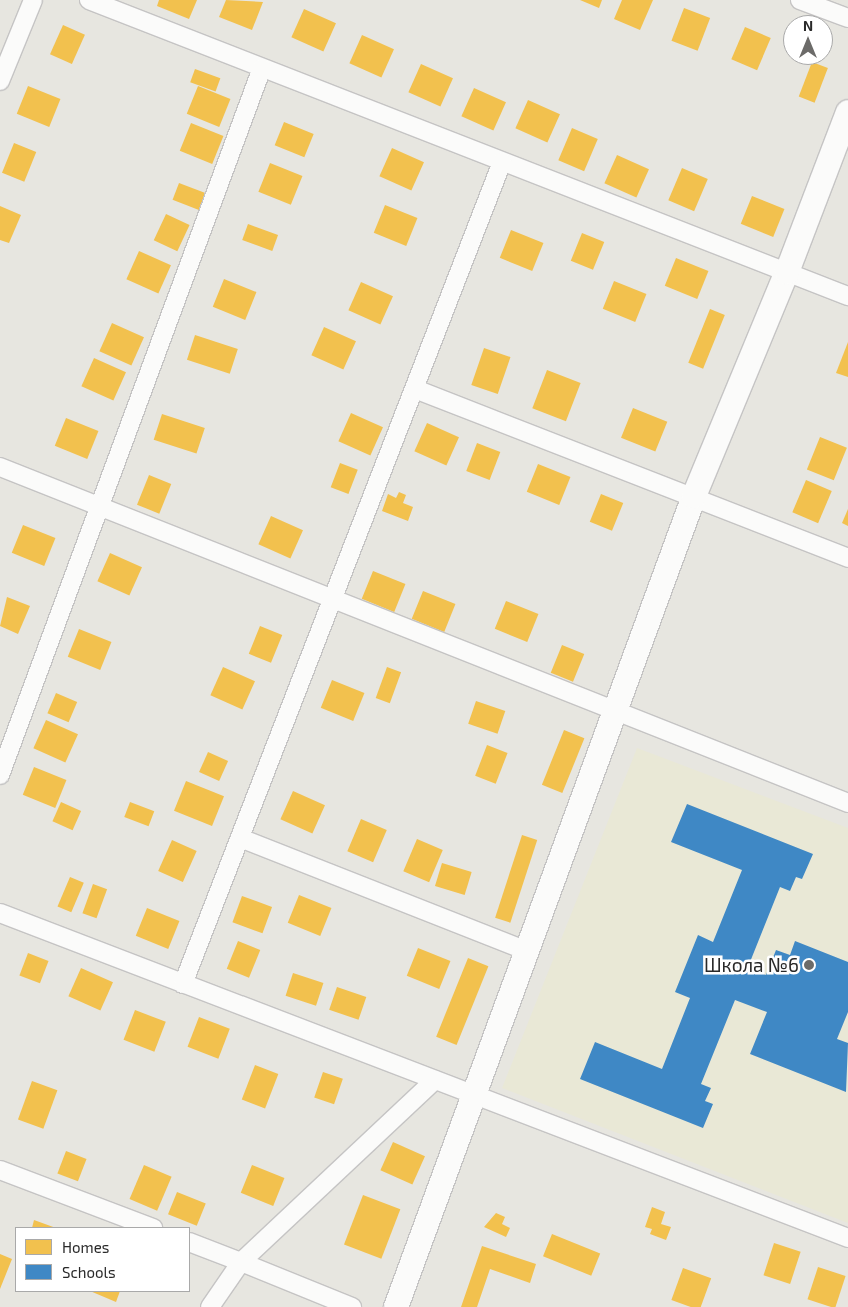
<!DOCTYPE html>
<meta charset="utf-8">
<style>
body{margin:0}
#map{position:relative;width:848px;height:1307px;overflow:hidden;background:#e7e6e0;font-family:"Exo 2",sans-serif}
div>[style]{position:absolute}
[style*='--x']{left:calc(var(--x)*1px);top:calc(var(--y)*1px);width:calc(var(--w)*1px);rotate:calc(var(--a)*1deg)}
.education>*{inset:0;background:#e9e8d6}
.homes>*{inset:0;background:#f2c14e;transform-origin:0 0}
.schools>*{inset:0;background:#3f88c5}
.roads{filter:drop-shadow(1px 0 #c5c4c4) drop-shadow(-1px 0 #c5c4c4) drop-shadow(0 1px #c5c4c4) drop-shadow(0 -1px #c5c4c4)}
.street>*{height:18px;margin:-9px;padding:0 9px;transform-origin:9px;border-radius:9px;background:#fbfbfa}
.secondary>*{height:24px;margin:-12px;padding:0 12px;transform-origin:12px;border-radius:12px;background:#fbfbfa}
.dots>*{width:14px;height:14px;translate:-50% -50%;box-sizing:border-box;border:2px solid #fff;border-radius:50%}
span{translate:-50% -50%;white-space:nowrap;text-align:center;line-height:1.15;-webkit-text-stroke:5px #fff;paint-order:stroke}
.poi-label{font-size:19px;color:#292929}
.right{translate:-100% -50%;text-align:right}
.legend{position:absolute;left:15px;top:1227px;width:175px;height:65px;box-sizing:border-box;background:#fff;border:1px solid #a9a9a9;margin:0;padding:6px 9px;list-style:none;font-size:15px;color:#292929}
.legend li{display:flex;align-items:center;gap:10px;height:25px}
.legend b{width:25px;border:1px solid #a9a9a9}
.north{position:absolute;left:783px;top:15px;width:50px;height:50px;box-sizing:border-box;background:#fff;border:1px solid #a9a9a9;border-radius:50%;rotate:0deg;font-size:14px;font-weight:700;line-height:20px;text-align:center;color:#292929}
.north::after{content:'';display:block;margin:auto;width:18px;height:22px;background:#6c6b69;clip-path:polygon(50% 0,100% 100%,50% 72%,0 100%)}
</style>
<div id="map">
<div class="education">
<div style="clip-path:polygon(637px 748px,848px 828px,848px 1223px,502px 1088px)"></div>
</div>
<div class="homes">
<div style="clip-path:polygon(159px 0,197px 0,189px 19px,157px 6px)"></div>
<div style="clip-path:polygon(226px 0,263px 2px,252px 30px,219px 17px)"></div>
<div style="clip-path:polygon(580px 0,602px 0,599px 8px)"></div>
<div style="clip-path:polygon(622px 0,653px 0,640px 30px,614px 19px)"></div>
<div style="left:684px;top:8px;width:28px;height:35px;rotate:21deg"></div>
<div style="left:304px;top:9px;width:35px;height:31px;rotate:24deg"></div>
<div style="left:63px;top:25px;width:24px;height:32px;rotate:24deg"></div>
<div style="left:745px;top:27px;width:28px;height:35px;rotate:23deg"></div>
<div style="left:362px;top:35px;width:35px;height:31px;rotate:24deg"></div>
<div style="left:812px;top:62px;width:17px;height:37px;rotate:21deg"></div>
<div style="left:421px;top:64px;width:35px;height:31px;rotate:24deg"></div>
<div style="left:195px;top:69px;width:27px;height:14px;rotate:20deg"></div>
<div style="left:28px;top:86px;width:35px;height:30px;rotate:22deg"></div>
<div style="left:198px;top:86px;width:35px;height:30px;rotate:22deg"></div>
<div style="left:474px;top:88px;width:35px;height:31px;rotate:24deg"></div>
<div style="left:528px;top:100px;width:35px;height:31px;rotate:24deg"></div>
<div style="left:284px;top:122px;width:32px;height:25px;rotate:22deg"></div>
<div style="left:191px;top:123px;width:35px;height:30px;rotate:22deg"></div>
<div style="left:572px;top:128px;width:28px;height:35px;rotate:23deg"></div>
<div style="left:14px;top:143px;width:24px;height:32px;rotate:22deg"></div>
<div style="left:392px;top:148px;width:35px;height:31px;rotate:24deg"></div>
<div style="left:617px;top:155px;width:35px;height:31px;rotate:24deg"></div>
<div style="left:270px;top:163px;width:35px;height:31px;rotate:22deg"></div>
<div style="left:682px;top:168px;width:28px;height:35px;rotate:23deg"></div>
<div style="left:179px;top:183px;width:31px;height:18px;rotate:21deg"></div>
<div style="left:752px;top:196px;width:35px;height:30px;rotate:22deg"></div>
<div style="left:385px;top:205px;width:35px;height:30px;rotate:22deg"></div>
<div style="clip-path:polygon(0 206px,21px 215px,9px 243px,0 240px)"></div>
<div style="left:166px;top:214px;width:26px;height:29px;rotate:25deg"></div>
<div style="left:248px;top:224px;width:32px;height:17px;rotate:20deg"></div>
<div style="left:511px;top:230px;width:35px;height:30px;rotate:22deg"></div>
<div style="left:582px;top:233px;width:24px;height:30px;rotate:22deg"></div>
<div style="left:139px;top:251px;width:35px;height:31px;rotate:24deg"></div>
<div style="left:676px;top:258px;width:35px;height:30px;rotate:22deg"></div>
<div style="left:224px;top:279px;width:35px;height:30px;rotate:22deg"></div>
<div style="left:614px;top:281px;width:35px;height:30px;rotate:22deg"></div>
<div style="left:361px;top:282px;width:35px;height:31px;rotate:24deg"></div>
<div style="left:710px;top:309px;width:16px;height:58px;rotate:22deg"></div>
<div style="left:112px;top:323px;width:35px;height:31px;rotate:24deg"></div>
<div style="left:324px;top:327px;width:35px;height:31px;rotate:24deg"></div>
<div style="left:195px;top:335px;width:45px;height:26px;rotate:18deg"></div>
<div style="clip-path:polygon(848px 342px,848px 377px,836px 373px)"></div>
<div style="left:484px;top:348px;width:28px;height:39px;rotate:19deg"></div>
<div style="left:94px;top:358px;width:35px;height:31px;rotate:24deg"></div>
<div style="left:547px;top:370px;width:36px;height:41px;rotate:21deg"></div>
<div style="left:633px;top:408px;width:37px;height:32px;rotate:22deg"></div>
<div style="left:351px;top:413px;width:35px;height:31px;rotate:24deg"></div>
<div style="left:162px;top:414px;width:45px;height:27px;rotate:18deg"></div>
<div style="left:66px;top:418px;width:35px;height:30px;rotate:22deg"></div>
<div style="left:427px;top:423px;width:35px;height:31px;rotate:24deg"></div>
<div style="left:820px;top:437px;width:29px;height:35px;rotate:22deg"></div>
<div style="left:477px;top:443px;width:25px;height:30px;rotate:21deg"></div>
<div style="left:340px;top:463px;width:19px;height:26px;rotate:21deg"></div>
<div style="left:538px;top:464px;width:35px;height:30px;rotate:22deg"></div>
<div style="left:149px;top:475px;width:24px;height:32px;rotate:22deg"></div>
<div style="left:806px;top:480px;width:28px;height:35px;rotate:23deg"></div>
<div style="clip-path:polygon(399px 492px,406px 495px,403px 503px,413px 507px,408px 521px,382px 511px,388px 494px,396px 498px)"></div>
<div style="left:601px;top:494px;width:24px;height:30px;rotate:22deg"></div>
<div style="clip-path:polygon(848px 509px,848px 526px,842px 523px)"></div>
<div style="left:271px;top:516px;width:35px;height:31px;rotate:24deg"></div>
<div style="left:23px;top:525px;width:35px;height:30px;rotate:22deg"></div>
<div style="left:110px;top:553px;width:35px;height:31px;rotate:24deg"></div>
<div style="left:373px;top:571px;width:35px;height:30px;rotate:22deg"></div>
<div style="left:423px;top:591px;width:35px;height:30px;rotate:22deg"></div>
<div style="clip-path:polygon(7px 597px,30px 606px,18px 634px,0 626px)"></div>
<div style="left:506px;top:601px;width:35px;height:30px;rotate:22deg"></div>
<div style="left:260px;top:626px;width:24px;height:30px;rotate:22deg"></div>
<div style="left:79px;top:629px;width:35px;height:30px;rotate:22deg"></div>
<div style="left:562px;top:645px;width:24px;height:30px;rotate:22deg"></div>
<div style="left:223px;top:667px;width:35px;height:31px;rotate:24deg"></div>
<div style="left:387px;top:667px;width:15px;height:33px;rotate:20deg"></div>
<div style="left:332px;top:680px;width:35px;height:30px;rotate:22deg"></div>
<div style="left:56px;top:693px;width:23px;height:22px;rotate:23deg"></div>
<div style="left:476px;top:701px;width:31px;height:24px;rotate:19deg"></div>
<div style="left:46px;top:720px;width:35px;height:31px;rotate:24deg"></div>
<div style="left:564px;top:730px;width:22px;height:59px;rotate:22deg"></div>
<div style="left:487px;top:745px;width:22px;height:33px;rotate:21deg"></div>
<div style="left:208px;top:752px;width:22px;height:22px;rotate:24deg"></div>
<div style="left:34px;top:767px;width:35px;height:30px;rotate:22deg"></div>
<div style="left:186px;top:781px;width:41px;height:32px;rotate:22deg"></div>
<div style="left:293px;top:791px;width:35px;height:31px;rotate:24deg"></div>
<div style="left:61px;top:802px;width:22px;height:21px;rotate:24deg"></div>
<div style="left:130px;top:802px;width:26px;height:16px;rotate:21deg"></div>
<div style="left:361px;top:819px;width:28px;height:35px;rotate:23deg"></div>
<div style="left:522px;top:835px;width:16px;height:87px;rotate:18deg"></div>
<div style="left:417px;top:839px;width:28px;height:35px;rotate:23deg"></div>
<div style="left:172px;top:840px;width:27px;height:34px;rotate:24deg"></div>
<div style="left:442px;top:863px;width:31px;height:24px;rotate:17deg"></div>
<div style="left:70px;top:877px;width:15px;height:32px;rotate:23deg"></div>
<div style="left:93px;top:884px;width:15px;height:31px;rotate:20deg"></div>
<div style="left:299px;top:895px;width:35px;height:30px;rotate:22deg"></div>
<div style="left:242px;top:896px;width:32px;height:28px;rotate:20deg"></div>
<div style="left:147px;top:908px;width:35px;height:30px;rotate:22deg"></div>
<div style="left:238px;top:941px;width:24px;height:30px;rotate:22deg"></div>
<div style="left:418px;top:948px;width:35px;height:30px;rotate:22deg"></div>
<div style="left:28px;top:953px;width:22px;height:24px;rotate:21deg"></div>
<div style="left:468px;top:958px;width:22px;height:85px;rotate:22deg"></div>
<div style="left:81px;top:968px;width:35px;height:31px;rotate:24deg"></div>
<div style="left:293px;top:973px;width:32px;height:24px;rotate:18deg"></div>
<div style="left:337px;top:987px;width:31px;height:24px;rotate:19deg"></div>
<div style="left:135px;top:1010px;width:33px;height:32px;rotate:21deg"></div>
<div style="left:199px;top:1017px;width:33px;height:32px;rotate:21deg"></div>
<div style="left:255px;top:1065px;width:25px;height:37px;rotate:21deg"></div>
<div style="left:323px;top:1072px;width:21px;height:27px;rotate:19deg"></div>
<div style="left:32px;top:1081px;width:27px;height:41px;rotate:20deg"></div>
<div style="left:393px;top:1142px;width:35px;height:31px;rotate:24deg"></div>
<div style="left:66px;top:1151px;width:22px;height:24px;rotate:21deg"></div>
<div style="left:144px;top:1165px;width:30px;height:37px;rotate:23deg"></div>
<div style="left:252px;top:1165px;width:35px;height:30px;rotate:22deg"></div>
<div style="left:177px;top:1192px;width:31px;height:24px;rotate:22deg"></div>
<div style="left:363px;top:1195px;width:40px;height:53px;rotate:21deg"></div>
<div style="clip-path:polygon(652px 1207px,665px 1212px,661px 1224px,671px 1227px,666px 1240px,650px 1234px,652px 1229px,645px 1227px)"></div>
<div style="clip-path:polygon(496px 1213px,505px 1217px,502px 1224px,510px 1228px,506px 1237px,484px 1227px)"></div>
<div style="clip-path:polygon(34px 1220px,56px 1228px,32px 1228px)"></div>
<div style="left:552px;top:1234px;width:52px;height:24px;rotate:22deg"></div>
<div style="left:774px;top:1243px;width:28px;height:34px;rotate:18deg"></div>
<div style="clip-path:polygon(482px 1246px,536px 1264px,530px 1283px,490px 1269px,477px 1307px,461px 1307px)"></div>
<div style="clip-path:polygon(0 1254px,12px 1259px,0 1289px)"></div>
<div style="left:818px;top:1267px;width:29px;height:34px;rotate:18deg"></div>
<div style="left:683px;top:1268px;width:30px;height:34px;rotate:20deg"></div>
<div style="clip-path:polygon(90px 1291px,120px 1291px,116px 1302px)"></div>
</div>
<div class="schools">
<div style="clip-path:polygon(687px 804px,813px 854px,802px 879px,796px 877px,790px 891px,780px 887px,748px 967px,766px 975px,776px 950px,790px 955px,795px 941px,848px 962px,848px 1012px,837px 1039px,848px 1043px,846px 1092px,750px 1054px,767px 1012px,735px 1000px,701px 1084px,711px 1088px,705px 1101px,713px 1104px,703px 1128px,580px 1079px,595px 1042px,662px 1069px,690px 998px,675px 992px,698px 935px,713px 942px,742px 870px,671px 842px)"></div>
</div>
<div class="roads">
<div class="street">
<div style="--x:89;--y:0;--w:815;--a:21.31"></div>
<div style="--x:800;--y:0;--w:51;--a:20.6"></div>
<div style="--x:0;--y:81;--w:87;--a:-67.8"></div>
<div style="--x:415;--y:389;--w:465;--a:21.3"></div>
<div style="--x:0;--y:467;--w:912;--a:21.61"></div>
<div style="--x:0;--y:775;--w:754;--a:-69.67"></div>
<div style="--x:240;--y:838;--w:306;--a:21.5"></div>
<div style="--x:0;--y:913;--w:908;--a:20.97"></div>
<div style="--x:183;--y:984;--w:882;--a:-68.79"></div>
<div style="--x:0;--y:1170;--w:164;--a:20.8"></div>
<div style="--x:189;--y:1242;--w:56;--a:21"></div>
<div style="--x:241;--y:1262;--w:266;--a:-43.2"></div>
<div style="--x:210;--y:1307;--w:55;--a:-55.4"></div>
<div style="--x:241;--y:1262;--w:120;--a:22.1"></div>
</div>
<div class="secondary">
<div style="--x:396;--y:1307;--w:864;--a:-69.82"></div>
<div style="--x:694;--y:496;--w:243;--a:-67.5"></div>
<div style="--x:787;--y:272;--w:171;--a:-69.1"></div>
</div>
</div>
<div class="dots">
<div style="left:809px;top:965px;background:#6c6b69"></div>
</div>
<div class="poi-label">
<span class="right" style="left:799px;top:965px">Школа №6</span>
</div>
<ul class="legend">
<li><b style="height:14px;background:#f2c14e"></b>Homes</li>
<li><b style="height:14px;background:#3f88c5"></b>Schools</li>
</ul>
<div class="north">N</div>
</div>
